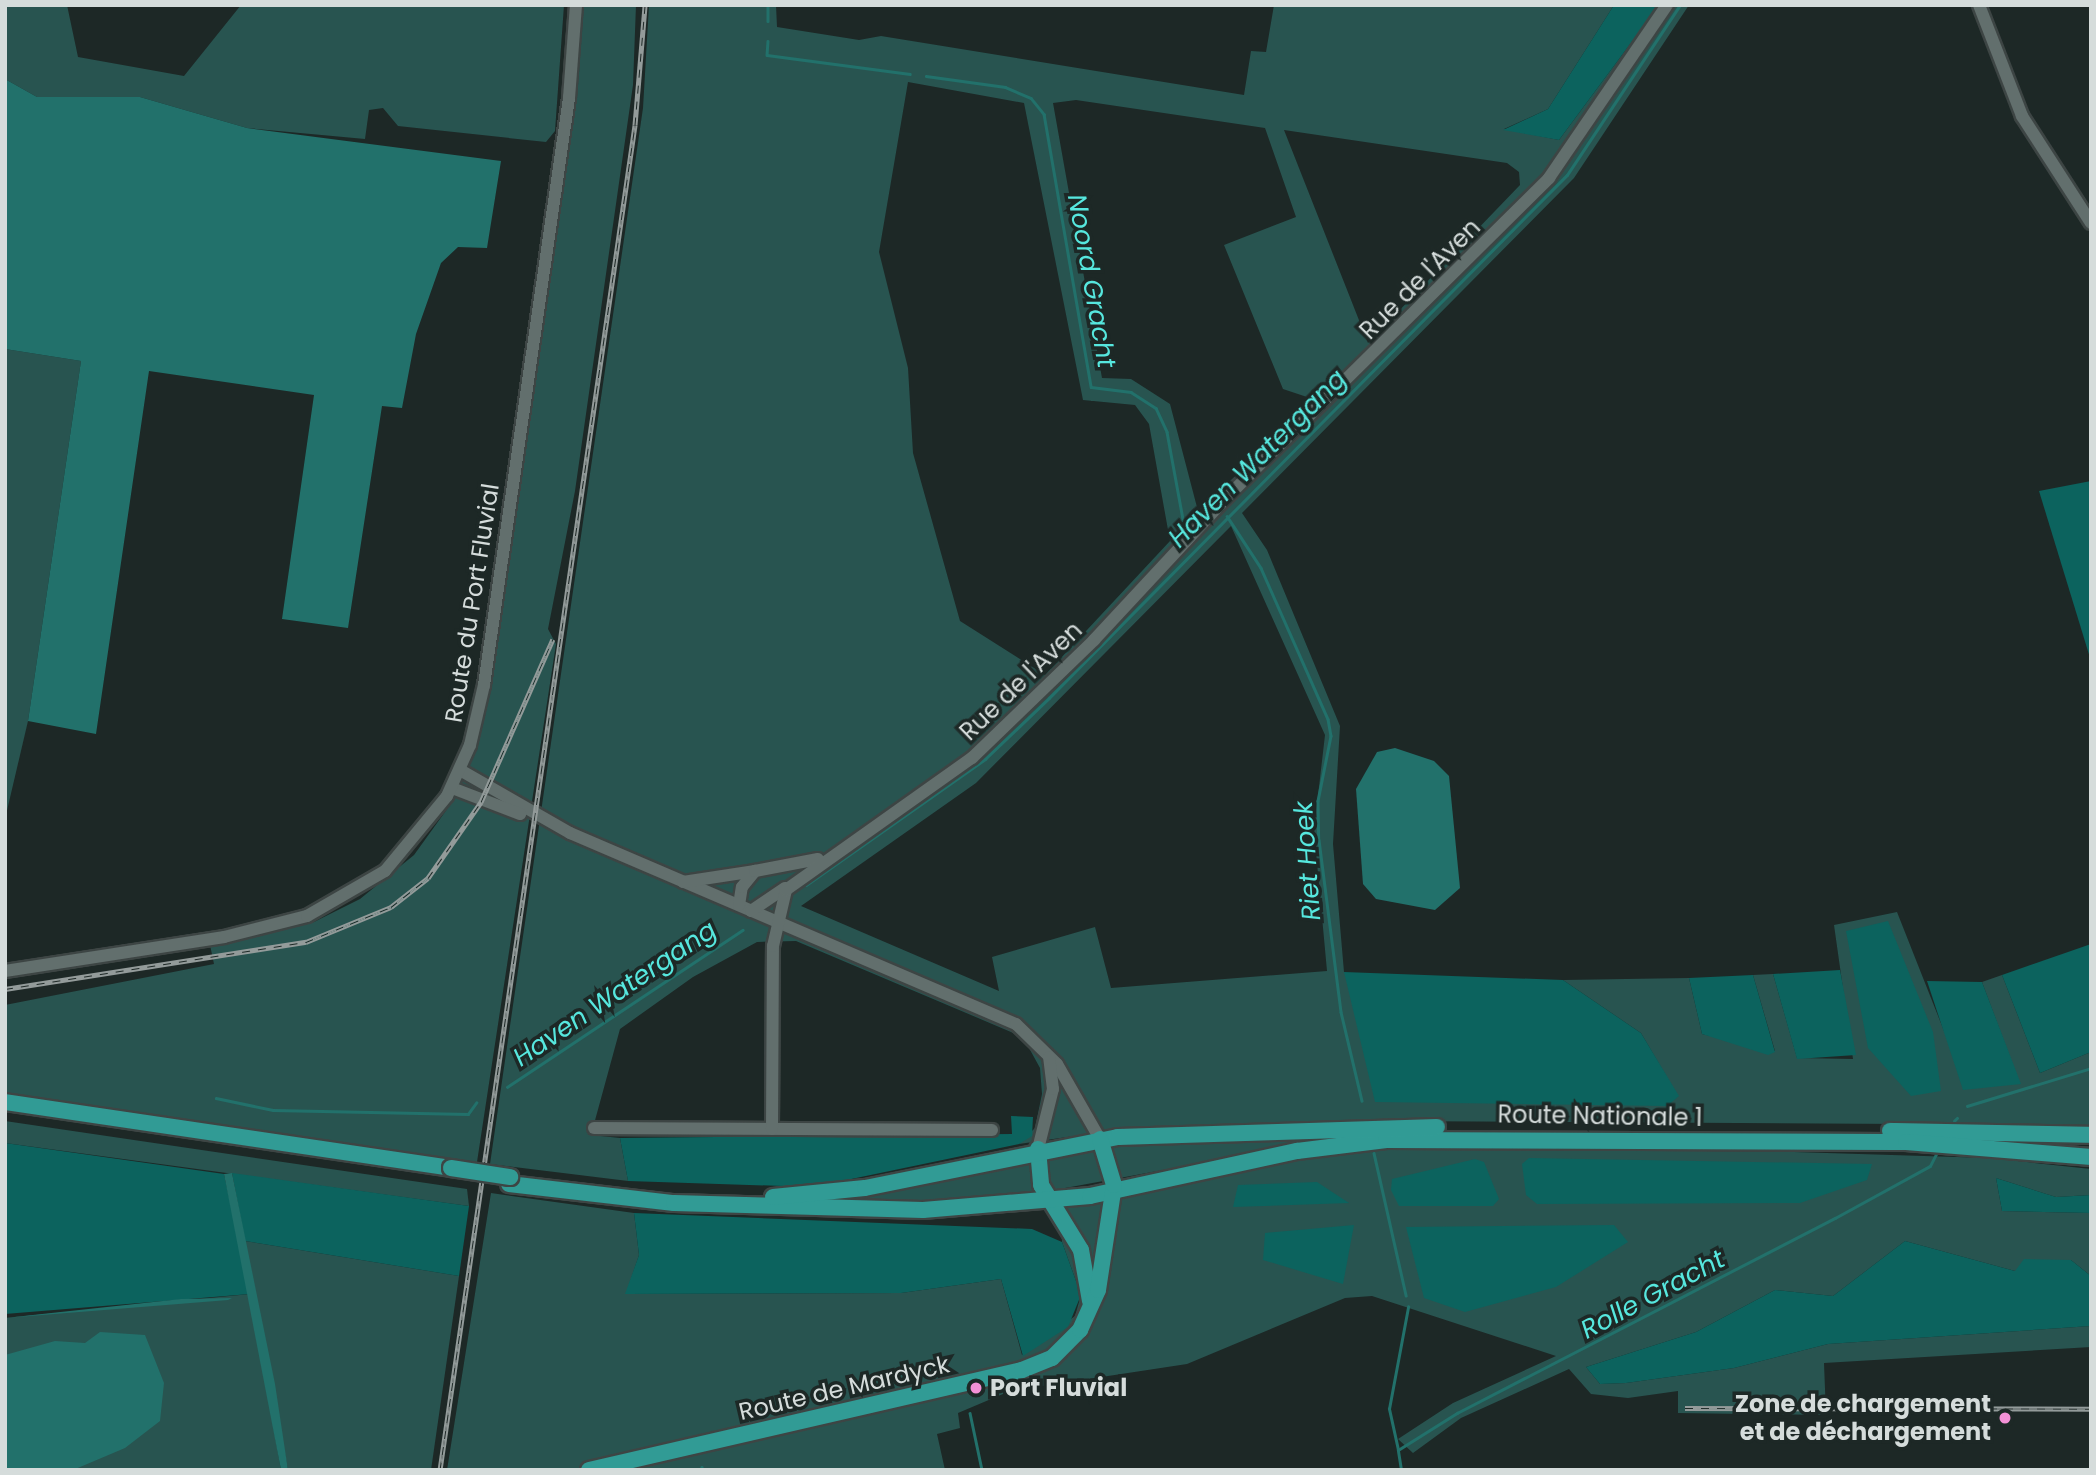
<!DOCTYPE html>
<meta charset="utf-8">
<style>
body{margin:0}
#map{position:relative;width:2096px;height:1475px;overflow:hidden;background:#1d2826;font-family:Poppins,sans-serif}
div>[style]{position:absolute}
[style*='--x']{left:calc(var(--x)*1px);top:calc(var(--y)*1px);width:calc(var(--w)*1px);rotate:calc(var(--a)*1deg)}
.green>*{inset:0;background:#285450}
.forest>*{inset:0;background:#0c635e}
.water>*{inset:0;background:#22716b}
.stream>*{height:2.5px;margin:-1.25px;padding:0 1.25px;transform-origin:1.25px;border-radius:1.25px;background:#22716b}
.roads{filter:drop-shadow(2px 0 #3d4544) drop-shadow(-2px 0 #3d4544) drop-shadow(0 2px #3d4544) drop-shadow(0 -2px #3d4544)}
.minor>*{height:12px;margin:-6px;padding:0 6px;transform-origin:6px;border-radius:6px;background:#626f6d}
.major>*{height:16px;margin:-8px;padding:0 8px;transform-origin:8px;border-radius:8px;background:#319b95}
.rail>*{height:5px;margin-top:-2.5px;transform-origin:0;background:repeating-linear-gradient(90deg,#1d2826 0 8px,#939b9a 0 16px);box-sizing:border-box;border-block:2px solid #939b9a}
.bridges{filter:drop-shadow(2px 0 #3d4544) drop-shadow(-2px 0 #3d4544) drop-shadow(0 2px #3d4544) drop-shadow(0 -2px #3d4544)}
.major-bridge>*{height:16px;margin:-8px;padding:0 8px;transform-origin:8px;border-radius:8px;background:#319b95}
.dots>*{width:19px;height:19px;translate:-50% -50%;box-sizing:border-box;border:4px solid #1d2826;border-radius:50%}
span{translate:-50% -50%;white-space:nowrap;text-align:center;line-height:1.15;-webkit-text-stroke:7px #1d2826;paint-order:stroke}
.street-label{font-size:24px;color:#d5dcdb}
.poi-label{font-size:24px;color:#d5dcdb;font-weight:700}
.left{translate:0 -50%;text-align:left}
.right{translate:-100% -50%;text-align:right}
.water-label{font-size:26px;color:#56e7de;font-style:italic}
.frame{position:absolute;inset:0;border:7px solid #d5dcdb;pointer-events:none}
</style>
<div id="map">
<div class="green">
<div style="clip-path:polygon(5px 5px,67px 5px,78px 57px,184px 76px,241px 5px,564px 5px,555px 131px,546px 142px,398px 126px,383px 108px,369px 110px,365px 139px,247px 128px,140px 97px,37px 97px,5px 79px)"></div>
<div style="clip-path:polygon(580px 5px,636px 5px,633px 85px,575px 491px,548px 629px,556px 644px,477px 1162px,5px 1096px,5px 1005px,214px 964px,210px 945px,314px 922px,360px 899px,414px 855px,450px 805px,474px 755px,488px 696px,579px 74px)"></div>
<div style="clip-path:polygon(evenodd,649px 5px,776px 5px,777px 27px,859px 40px,881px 36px,1244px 95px,1251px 51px,1266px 52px,1274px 5px,1614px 5px,1548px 109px,1504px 129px,1559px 140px,1659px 5px,1689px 5px,1574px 178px,1242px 513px,1267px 550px,1340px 726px,1333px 844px,1344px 972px,1678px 1096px,1641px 1033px,1563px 980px,1689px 978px,1702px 1034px,1775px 1051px,1753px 975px,1773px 974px,1797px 1058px,1853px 1059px,1834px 925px,1897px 912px,1944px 1031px,2020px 1084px,1982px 982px,2002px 975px,2040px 1073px,2091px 1052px,2091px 1125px,1381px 1121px,1136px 1127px,1019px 1144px,1035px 1128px,1042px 1094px,1040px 1068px,1023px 1037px,796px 941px,757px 942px,693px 977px,620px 1029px,591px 1135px,620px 1138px,628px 1181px,490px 1164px,643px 108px,649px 5px,908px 82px,1024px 103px,1083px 400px,1135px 405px,1149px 424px,1170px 541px,1045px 675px,960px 621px,913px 453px,908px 368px,879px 252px,908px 82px,649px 5px,1076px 100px,1265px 128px,1296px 217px,1224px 245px,1283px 389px,1316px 400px,1198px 511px,1170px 404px,1131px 379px,1102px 378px,1053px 103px,1076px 100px,649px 5px,1284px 130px,1507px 163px,1519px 172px,1520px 185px,1368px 343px,1284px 130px,649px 5px,1231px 526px,1325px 735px,1314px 830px,1327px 971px,1111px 988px,1095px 927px,992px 957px,999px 991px,801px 906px,976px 783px,1231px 526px)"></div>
<div style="clip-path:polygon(5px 349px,81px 361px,28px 721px,5px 819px)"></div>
<div style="clip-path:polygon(5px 1121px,467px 1189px,469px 1206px,5px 1143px)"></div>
<div style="clip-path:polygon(1284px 1136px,1315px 1142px,1038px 1193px,917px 1207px,839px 1201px,1124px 1144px)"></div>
<div style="clip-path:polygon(1385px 1148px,1794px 1152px,1989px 1158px,2091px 1169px,2091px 1195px,2056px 1197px,1996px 1178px,2002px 1211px,2091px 1213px,2091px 1276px,2071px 1260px,2015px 1271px,1905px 1241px,1833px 1296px,1775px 1290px,1696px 1332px,1586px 1367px,1600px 1384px,1626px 1383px,1734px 1368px,1828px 1344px,2091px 1326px,2091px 1347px,1824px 1363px,1826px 1415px,1678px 1413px,1678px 1391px,1628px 1398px,1591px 1394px,1569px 1369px,1461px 1418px,1413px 1453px,1398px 1439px,1453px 1403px,1556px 1356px,1372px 1296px,1345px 1298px,1187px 1364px,1010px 1391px,958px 1413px,960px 1428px,937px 1434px,945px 1470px,447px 1470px,491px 1193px,634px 1213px,639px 1255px,626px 1294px,901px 1293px,1001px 1279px,1022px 1355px,1075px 1316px,1081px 1295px,1062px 1242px,1061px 1209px,1315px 1154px)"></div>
<div style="clip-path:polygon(245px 1241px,459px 1276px,431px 1470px,288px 1470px)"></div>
<div style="clip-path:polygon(250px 1294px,281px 1470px,5px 1470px,5px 1318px)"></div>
</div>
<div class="forest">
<div style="clip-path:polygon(1614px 5px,1659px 5px,1559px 140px,1503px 130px,1548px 109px)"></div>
<div style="clip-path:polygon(2091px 481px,2091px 661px,2039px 491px)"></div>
<div style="clip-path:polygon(1888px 921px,1933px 1032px,1941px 1091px,1911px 1096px,1868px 1048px,1846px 931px)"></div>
<div style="clip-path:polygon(2091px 944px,2091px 1052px,2040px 1073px,2002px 975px)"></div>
<div style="clip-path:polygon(1840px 970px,1856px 1055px,1797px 1059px,1773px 974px)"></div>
<div style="clip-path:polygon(1344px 972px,1563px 980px,1641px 1033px,1679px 1096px,1667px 1106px,1375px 1102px)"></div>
<div style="clip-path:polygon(1753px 975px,1775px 1052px,1768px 1055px,1702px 1034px,1689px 978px)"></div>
<div style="clip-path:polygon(1927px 981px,1982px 982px,2021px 1084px,1963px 1090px)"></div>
<div style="clip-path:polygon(1011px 1116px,1033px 1117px,1032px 1136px,1019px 1144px,813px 1187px,628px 1181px,620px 1138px,1012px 1134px)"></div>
<div style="clip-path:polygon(5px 1143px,224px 1174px,250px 1294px,5px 1314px)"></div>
<div style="clip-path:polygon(1529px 1158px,1872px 1164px,1867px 1180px,1800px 1203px,1537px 1204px,1526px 1195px,1522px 1164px)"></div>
<div style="clip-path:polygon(1475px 1159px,1484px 1162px,1499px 1199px,1493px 1206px,1399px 1206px,1391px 1190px,1392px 1179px)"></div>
<div style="clip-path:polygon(232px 1173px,469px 1206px,459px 1276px,245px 1241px)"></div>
<div style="clip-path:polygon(1996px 1178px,2056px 1197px,2091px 1195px,2091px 1213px,2002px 1211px)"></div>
<div style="clip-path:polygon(1317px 1182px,1349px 1203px,1233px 1207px,1238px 1185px)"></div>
<div style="clip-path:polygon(634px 1213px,1032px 1229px,1062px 1242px,1081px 1295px,1068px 1327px,1023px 1356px,1001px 1279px,901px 1293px,625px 1294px,639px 1255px)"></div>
<div style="clip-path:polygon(1354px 1225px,1343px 1284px,1263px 1260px,1265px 1233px)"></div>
<div style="clip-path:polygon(1614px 1225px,1628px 1242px,1556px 1287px,1465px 1312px,1424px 1298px,1406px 1227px)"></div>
<div style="clip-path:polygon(1905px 1241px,2015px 1271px,2024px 1259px,2071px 1260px,2091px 1276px,2091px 1326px,1828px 1344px,1734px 1368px,1626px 1383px,1600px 1384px,1586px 1367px,1696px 1332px,1775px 1290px,1833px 1296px)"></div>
</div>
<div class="water">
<div style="clip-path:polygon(5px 79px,37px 97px,140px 97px,247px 128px,501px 161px,487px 248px,458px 247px,441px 263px,416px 334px,402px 408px,382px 406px,348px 628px,282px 619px,314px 395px,149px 371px,96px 734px,28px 721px,81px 361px,5px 349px)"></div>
<div style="clip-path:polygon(1395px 748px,1434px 761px,1449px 776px,1460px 888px,1435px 910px,1376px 899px,1363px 884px,1356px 789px,1377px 752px)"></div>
<div style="clip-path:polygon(232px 1173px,275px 1384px,288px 1470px,281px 1470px,224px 1174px)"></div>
<div style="clip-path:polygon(232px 1298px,228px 1300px,5px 1318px,181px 1299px)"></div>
<div style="clip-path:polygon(100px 1332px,145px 1335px,164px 1383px,160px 1421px,125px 1448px,73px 1470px,5px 1470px,5px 1355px,55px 1341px,85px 1343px)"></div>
</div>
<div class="stream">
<div style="--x:768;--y:5;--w:16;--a:90"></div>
<div style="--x:768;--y:41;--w:14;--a:94"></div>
<div style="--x:767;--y:55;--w:144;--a:7.6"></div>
<div style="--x:926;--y:76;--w:80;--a:7.9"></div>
<div style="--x:1005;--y:87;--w:28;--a:23"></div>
<div style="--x:1031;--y:98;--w:21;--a:51"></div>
<div style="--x:1044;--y:114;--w:277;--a:80.2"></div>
<div style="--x:1091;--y:387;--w:40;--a:7.1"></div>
<div style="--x:1131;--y:392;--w:30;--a:33"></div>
<div style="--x:1156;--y:408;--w:26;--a:65"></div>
<div style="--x:1167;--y:432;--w:100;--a:79.6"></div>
<div style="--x:1227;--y:516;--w:62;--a:56.8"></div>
<div style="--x:1261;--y:568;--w:165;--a:66.1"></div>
<div style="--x:1328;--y:719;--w:17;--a:80"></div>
<div style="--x:1331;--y:736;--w:66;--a:101.3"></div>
<div style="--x:1318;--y:801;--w:39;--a:89"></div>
<div style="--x:1319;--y:840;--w:173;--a:82.7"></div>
<div style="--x:1341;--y:1012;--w:91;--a:76.7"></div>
<div style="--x:806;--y:885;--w:219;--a:-35.1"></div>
<div style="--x:985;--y:759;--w:88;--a:-43.6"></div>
<div style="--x:1049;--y:698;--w:736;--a:-45.28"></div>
<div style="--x:1567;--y:175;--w:204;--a:-56.4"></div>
<div style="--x:507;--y:1087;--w:283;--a:-33.7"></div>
<div style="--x:216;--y:1098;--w:58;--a:11.9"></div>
<div style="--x:273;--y:1110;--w:195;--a:1.2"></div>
<div style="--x:468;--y:1114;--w:14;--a:-54"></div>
<div style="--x:1967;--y:1106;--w:130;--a:-17"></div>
<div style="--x:1954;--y:1121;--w:4;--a:-45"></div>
<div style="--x:1374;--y:1153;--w:146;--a:77.3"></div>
<div style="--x:970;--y:1413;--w:58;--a:78.1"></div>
<div style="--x:1398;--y:1450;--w:42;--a:-102.4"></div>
<div style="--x:1389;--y:1409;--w:104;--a:-79.4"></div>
<div style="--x:702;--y:1467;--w:3;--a:90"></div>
<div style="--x:1401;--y:1470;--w:20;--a:-99"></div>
<div style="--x:1398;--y:1450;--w:70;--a:-32.1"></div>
<div style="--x:1457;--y:1413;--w:425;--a:-27.3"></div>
<div style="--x:1835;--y:1218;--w:108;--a:-28.7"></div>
<div style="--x:1930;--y:1166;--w:13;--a:-63"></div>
</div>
<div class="roads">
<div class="minor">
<div style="--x:1979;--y:5;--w:119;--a:68.8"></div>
<div style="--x:2022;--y:116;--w:127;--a:57.2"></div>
<div style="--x:460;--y:770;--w:127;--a:29.8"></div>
<div style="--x:570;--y:833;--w:485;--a:23.2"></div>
<div style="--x:1016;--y:1024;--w:57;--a:44.3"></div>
<div style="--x:1057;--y:1064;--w:86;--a:60.2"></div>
<div style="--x:452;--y:788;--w:73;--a:20.9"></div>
<div style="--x:683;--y:882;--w:73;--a:-8.7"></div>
<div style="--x:739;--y:905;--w:18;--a:-81"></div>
<div style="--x:742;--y:887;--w:21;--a:-51"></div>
<div style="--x:755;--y:871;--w:64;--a:-10.8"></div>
<div style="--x:751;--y:911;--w:41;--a:-34.1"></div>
<div style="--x:5;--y:971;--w:222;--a:-8.8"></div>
<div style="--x:224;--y:937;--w:86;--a:-14.2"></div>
<div style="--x:307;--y:916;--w:90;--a:-30"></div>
<div style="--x:385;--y:871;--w:97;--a:-50.4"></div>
<div style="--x:447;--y:796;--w:56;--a:-65.7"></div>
<div style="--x:470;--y:745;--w:62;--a:-76.9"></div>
<div style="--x:484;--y:685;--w:593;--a:-81.76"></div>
<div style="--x:569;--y:98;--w:93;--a:-85.7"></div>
<div style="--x:594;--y:1128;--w:398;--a:0.3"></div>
<div style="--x:772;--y:1129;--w:183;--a:-89.7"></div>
<div style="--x:773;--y:946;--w:57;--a:-76.9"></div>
<div style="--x:786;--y:890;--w:228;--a:-35.4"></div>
<div style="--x:972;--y:758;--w:170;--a:-44"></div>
<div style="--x:1094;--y:640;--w:197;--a:-47.1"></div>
<div style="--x:1228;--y:496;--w:452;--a:-44.7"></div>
<div style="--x:1549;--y:178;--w:209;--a:-55.7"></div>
<div style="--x:1038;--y:1149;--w:62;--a:-76"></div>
<div style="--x:1053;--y:1089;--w:32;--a:-97"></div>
</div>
<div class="major">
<div style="--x:5;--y:1102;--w:451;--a:8.4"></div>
<div style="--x:1890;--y:1131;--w:201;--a:1.1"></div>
<div style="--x:1038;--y:1149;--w:36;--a:85"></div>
<div style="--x:1041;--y:1185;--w:76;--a:58.4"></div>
<div style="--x:1081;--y:1250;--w:52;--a:80"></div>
<div style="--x:509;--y:1184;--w:166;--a:6.6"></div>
<div style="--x:674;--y:1203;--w:249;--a:1.6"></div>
<div style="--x:923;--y:1210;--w:168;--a:-4.8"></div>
<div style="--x:1090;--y:1196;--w:212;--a:-12.3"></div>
<div style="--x:1297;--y:1151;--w:90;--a:-7"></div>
<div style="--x:1386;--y:1140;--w:520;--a:0.22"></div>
<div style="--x:1906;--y:1142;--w:186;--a:4.6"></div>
<div style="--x:773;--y:1197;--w:92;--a:-5.6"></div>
<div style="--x:865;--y:1188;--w:258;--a:-11.4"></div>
<div style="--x:1118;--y:1137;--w:319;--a:-1.8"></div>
<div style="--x:589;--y:1470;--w:444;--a:-13"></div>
<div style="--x:1022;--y:1370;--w:32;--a:-22"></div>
<div style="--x:1052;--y:1358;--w:40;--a:-45"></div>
<div style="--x:1080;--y:1330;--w:44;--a:-65.8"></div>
<div style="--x:1098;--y:1290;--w:106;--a:-81.3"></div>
<div style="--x:1114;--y:1185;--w:48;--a:-106.9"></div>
</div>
</div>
<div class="rail">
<div style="--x:5;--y:989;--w:305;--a:-8.9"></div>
<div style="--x:306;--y:942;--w:92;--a:-22.4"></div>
<div style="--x:391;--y:907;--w:47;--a:-38.1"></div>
<div style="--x:428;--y:878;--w:93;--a:-55.1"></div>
<div style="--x:481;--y:802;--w:178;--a:-66.2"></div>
<div style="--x:1685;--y:1408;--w:406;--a:0.1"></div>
<div style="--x:440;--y:1470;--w:1359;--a:-81.75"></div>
<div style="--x:635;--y:125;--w:120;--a:-85.2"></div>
</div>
<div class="bridges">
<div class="major-bridge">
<div style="--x:451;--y:1168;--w:60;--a:8.7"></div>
</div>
</div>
<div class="dots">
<div style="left:976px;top:1388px;background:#f391d6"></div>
<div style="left:2005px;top:1418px;background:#f391d6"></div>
</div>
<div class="street-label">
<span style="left:1420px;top:279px;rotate:-45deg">Rue de l'Aven</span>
<span style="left:472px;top:603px;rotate:-81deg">Route du Port Fluvial</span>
<span style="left:1021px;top:681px;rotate:-44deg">Rue de l'Aven</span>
<span style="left:1600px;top:1116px;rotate:1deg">Route Nationale 1</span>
<span style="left:844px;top:1388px;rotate:-13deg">Route de Mardyck</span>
</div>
<div class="poi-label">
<span class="left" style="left:990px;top:1388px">Port Fluvial</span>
<span class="right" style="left:1991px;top:1418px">Zone de chargement<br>et de déchargement</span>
</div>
<div class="water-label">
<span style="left:1091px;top:281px;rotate:80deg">Noord Gracht</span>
<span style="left:1258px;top:459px;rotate:-45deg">Haven Watergang</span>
<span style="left:1308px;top:861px;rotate:-94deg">Riet Hoek</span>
<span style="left:615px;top:994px;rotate:-34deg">Haven Watergang</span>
<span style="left:1653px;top:1295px;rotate:-28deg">Rolle Gracht</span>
</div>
<div class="frame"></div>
</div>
